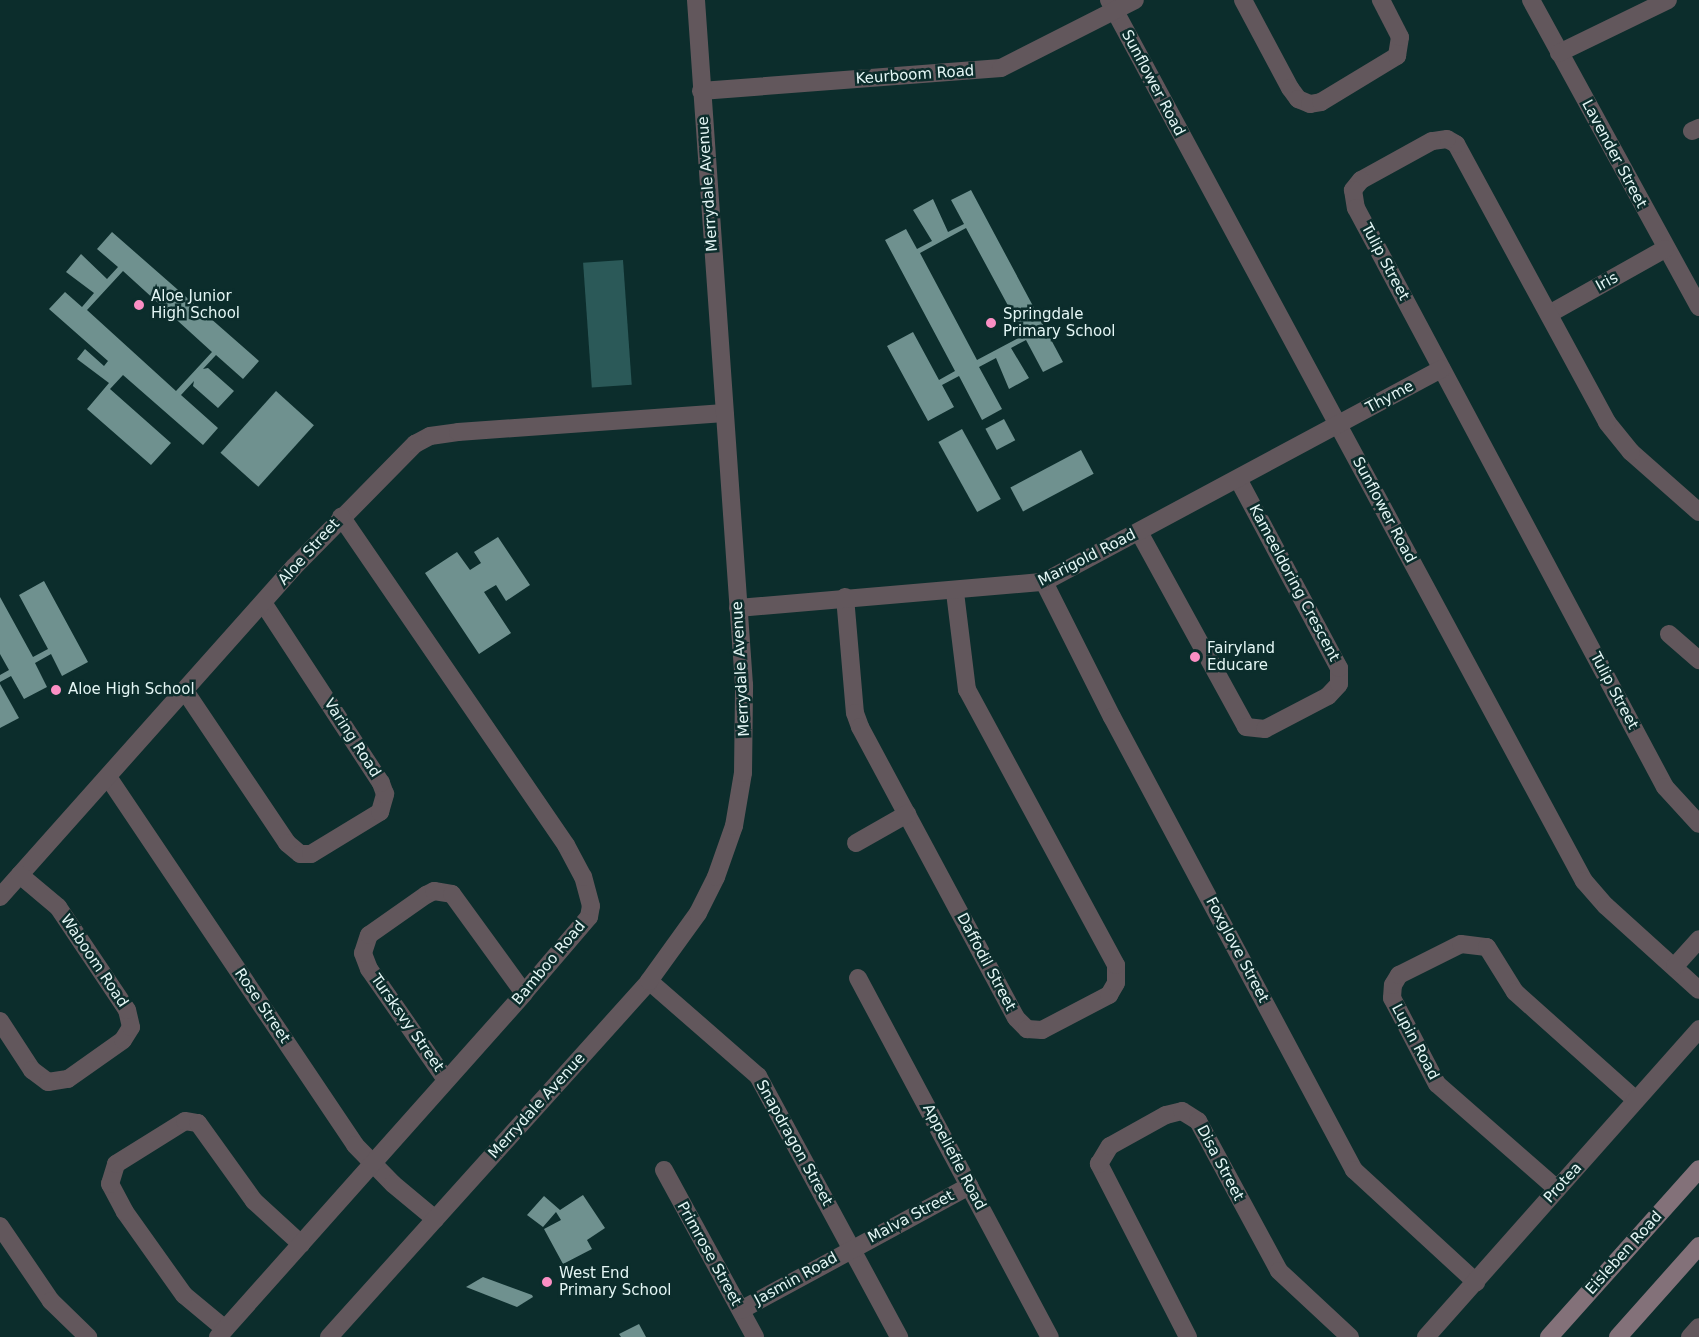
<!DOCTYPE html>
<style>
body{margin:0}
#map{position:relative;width:1699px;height:1337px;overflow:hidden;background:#0c2d2c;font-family:"DejaVu Sans",sans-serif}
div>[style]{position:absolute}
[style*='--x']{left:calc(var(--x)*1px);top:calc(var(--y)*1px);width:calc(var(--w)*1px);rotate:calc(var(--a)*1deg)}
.water>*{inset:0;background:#2b5958;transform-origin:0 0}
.building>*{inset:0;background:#6f918f;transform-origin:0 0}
.minor>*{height:18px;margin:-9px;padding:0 9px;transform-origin:9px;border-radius:9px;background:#62575c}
.tertiary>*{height:18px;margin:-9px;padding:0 9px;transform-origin:9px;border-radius:9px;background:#62575c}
.secondary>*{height:18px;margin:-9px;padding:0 9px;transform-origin:9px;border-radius:9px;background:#837179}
.dots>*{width:16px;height:16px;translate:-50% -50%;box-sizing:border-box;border:3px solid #0c2d2c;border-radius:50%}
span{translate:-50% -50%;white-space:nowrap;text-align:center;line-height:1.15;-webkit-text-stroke:5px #0c2d2c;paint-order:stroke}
.street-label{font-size:15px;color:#e4f6f5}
.poi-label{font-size:15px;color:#e4f6f5}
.left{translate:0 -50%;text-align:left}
</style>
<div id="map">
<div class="water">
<div style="left:623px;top:260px;width:125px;height:40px;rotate:86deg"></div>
</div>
<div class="building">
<div style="clip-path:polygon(evenodd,971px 190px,1063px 362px,1043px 372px,1026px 340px,1011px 348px,1029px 378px,1009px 389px,996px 358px,979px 367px,1002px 409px,982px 420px,959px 376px,942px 385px,954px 407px,928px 421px,887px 346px,913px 332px,939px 380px,955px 371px,885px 240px,906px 229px,917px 249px,932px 241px,913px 210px,933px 199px,948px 232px,964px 224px,951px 200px,971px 190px,966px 228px,1024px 335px,977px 360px,920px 253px,966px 228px)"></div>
<div style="clip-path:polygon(evenodd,112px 232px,259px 361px,243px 379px,216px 355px,203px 369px,208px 368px,234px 391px,218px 408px,193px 386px,194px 381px,181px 395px,218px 428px,203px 445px,123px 375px,110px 389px,171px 443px,151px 465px,87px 409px,109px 383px,77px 359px,85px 349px,104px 366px,108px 361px,49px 309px,65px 292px,82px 307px,94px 293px,66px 272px,81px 254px,107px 279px,118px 267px,97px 249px,112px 232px,123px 271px,212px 352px,176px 391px,87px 310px,123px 271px)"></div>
<div style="left:276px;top:391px;width:51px;height:83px;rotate:42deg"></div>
<div style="left:1004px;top:419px;width:24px;height:21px;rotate:62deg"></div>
<div style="left:962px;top:429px;width:80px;height:27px;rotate:61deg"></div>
<div style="left:1081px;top:450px;width:27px;height:80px;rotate:62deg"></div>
<div style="clip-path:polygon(498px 537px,530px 585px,506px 601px,496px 585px,484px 592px,511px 633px,479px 654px,425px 573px,457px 552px,470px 570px,481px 563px,474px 552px)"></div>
<div style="clip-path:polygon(44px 581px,88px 662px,62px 676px,51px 654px,35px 663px,47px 687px,24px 699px,11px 676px,0 682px,0 675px,9px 670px,0 654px,0 597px,33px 657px,48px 649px,19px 595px)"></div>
<div style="clip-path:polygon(0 684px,19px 718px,0 728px)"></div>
<div style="clip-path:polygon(583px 1195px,605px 1228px,587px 1240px,592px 1249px,563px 1264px,544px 1229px,561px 1220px,556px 1212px,543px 1227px,527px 1215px,544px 1196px,560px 1210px)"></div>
<div style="clip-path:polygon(483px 1277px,532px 1295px,533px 1297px,517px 1307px,466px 1287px)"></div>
<div style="clip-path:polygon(639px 1324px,646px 1337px,621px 1337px,619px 1334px)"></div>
</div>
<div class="minor">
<div style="--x:1109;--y:0;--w:1001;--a:61.67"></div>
<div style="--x:1584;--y:881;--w:33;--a:49"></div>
<div style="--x:1606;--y:906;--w:125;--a:42.1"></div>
<div style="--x:1243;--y:0;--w:100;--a:61.9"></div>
<div style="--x:1290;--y:88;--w:14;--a:54"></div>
<div style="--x:1298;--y:99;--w:13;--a:23"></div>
<div style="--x:1310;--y:104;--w:11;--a:-10"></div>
<div style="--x:1321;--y:102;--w:89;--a:-31.2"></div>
<div style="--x:1397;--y:56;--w:19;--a:-81"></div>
<div style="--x:1400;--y:37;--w:42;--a:-117.2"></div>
<div style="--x:1531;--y:0;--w:350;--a:61.3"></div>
<div style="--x:1559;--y:53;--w:121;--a:-25.9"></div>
<div style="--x:701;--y:91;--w:301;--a:-4.4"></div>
<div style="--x:1001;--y:68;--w:150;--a:-26.9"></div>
<div style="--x:1692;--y:131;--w:8;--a:-23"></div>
<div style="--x:1549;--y:314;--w:133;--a:-29.3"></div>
<div style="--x:1699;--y:512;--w:91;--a:-138.6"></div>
<div style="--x:1631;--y:452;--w:38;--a:-129"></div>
<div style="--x:1607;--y:422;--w:316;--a:-118.5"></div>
<div style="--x:1456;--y:144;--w:10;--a:-151"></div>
<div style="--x:1447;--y:139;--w:15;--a:172"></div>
<div style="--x:1432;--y:141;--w:81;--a:151.2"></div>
<div style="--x:1361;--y:180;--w:13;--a:129"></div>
<div style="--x:1353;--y:190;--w:18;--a:81"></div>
<div style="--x:1356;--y:208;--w:656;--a:61.91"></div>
<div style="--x:1665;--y:787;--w:50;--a:47.4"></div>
<div style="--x:1139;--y:532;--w:222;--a:61.2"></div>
<div style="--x:1246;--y:727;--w:19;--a:6"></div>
<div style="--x:1265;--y:729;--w:71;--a:-27.6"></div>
<div style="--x:1328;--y:696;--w:16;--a:-47"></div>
<div style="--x:1339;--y:684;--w:16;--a:-90"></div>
<div style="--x:1339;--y:668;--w:214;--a:-118.1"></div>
<div style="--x:1044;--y:582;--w:151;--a:63.3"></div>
<div style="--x:1112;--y:717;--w:514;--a:61.89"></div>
<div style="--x:1354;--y:1170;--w:166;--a:42.6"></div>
<div style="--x:845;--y:597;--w:116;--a:85.1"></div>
<div style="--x:855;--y:713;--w:15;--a:70"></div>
<div style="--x:860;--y:727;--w:330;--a:61.8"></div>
<div style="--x:1016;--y:1018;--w:16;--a:45"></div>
<div style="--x:1027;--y:1029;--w:15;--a:4"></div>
<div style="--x:1042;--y:1030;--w:76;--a:-27.6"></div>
<div style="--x:1109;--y:995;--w:14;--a:-60"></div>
<div style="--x:1116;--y:983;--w:18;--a:-90"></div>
<div style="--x:1116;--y:965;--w:313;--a:-118.4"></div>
<div style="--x:967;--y:690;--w:99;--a:-97"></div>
<div style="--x:738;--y:608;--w:307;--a:-4.9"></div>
<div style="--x:1044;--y:582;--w:451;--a:-28.2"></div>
<div style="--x:1669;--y:634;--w:40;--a:41"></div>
<div style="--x:185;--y:691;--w:183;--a:56.1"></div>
<div style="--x:287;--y:843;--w:17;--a:40"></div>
<div style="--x:300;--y:854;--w:11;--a:0"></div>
<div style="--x:311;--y:854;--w:81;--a:-31.3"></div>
<div style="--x:380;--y:812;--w:19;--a:-74"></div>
<div style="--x:385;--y:794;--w:12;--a:-110"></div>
<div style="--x:381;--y:783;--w:214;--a:-123.2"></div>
<div style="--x:108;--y:777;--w:443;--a:56.1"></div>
<div style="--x:355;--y:1145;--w:54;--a:45.7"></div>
<div style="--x:393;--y:1184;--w:55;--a:39.8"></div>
<div style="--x:856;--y:843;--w:59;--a:-29.6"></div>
<div style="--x:0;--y:897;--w:442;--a:-48.3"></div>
<div style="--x:294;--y:567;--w:173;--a:-45.5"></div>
<div style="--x:415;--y:444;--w:17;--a:-28"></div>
<div style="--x:430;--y:436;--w:28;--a:-8"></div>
<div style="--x:458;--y:432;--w:267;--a:-4.1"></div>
<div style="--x:1675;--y:966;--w:36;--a:-48"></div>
<div style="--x:858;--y:978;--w:407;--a:61.9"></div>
<div style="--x:649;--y:981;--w:145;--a:41.1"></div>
<div style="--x:758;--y:1076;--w:297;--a:61.6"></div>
<div style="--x:0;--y:1021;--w:59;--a:56.9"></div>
<div style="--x:32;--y:1070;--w:20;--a:37"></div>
<div style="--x:48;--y:1082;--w:20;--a:-9"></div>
<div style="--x:68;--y:1079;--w:67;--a:-35.3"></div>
<div style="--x:123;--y:1040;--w:15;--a:-58"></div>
<div style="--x:131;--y:1027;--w:17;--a:-103"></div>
<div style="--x:127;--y:1010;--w:124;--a:-123.8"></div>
<div style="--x:58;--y:907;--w:50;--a:-139.9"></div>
<div style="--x:446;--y:1080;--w:135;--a:-124.7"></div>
<div style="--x:369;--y:969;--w:17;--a:-111"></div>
<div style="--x:363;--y:953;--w:19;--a:-72"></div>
<div style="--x:369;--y:935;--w:70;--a:-35.1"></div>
<div style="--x:426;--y:895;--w:9;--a:-27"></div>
<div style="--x:434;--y:891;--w:18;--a:9"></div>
<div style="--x:452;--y:894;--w:122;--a:54"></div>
<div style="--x:664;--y:1170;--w:190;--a:61.4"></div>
<div style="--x:1557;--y:1189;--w:159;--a:-138.8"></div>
<div style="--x:1437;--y:1084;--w:97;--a:-117.6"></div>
<div style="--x:1392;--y:998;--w:13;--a:-86"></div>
<div style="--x:1393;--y:985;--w:12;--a:-59"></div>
<div style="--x:1399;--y:975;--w:69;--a:-26.6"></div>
<div style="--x:1461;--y:944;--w:26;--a:7"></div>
<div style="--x:1487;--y:947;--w:53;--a:58.1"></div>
<div style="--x:1515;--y:992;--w:162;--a:41.8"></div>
<div style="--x:0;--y:1226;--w:91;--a:55.8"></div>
<div style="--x:51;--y:1301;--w:52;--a:44.2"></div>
<div style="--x:741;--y:1310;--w:260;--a:-28.5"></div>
<div style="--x:225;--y:1329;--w:53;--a:-140.3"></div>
<div style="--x:184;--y:1295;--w:102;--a:-125.4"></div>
<div style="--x:125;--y:1212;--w:32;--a:-118"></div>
<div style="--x:110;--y:1184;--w:21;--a:-73"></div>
<div style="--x:116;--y:1164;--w:81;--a:-31.9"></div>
<div style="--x:185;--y:1121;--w:13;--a:9"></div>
<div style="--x:198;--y:1123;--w:96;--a:54.3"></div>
<div style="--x:254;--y:1201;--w:64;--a:42.5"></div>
<div style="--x:218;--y:1337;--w:460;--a:-48.3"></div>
<div style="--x:524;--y:993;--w:100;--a:-49.5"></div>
<div style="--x:589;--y:917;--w:11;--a:-80"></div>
<div style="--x:591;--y:906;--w:30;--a:-105"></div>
<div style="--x:583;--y:877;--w:36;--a:-118"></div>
<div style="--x:566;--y:845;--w:398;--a:-124.4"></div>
<div style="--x:1188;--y:1337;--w:195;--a:-117.2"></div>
<div style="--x:1099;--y:1164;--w:21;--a:-59"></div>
<div style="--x:1110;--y:1146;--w:64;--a:-29"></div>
<div style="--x:1166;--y:1115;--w:16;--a:-14"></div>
<div style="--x:1182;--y:1111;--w:19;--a:32"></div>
<div style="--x:1198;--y:1121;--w:170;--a:61.6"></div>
<div style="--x:1279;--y:1271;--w:97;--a:42.9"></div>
<div style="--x:1426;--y:1337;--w:412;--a:-48.4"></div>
<div style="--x:1690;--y:1337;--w:13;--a:-48"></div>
</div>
<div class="tertiary">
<div style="--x:329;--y:1337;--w:479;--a:-48"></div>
<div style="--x:649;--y:981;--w:84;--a:-54.2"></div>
<div style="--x:698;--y:913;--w:40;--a:-63.4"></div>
<div style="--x:716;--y:877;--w:54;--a:-70.6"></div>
<div style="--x:734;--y:826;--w:54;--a:-80.4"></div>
<div style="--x:743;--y:773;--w:88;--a:-89.3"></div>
<div style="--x:744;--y:685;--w:687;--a:-94.01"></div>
</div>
<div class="secondary">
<div style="--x:1549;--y:1337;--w:225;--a:-48.2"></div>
<div style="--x:1618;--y:1337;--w:122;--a:-48.3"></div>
</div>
<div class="dots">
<div style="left:139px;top:305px;background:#fb8fc4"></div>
<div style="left:991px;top:323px;background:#fb8fc4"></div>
<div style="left:1195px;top:657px;background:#fb8fc4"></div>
<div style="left:56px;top:690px;background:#fb8fc4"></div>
<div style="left:547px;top:1282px;background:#fb8fc4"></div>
</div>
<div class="street-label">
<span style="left:915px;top:75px;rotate:-4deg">Keurboom Road</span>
<span style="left:1153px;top:83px;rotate:62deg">Sunflower Road</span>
<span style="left:1614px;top:154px;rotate:62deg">Lavender Street</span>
<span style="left:708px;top:184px;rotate:-94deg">Merrydale Avenue</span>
<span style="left:1385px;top:262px;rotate:62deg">Tulip Street</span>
<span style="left:1607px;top:282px;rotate:-29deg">Iris</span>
<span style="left:1390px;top:397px;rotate:-28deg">Thyme</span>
<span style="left:1384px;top:510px;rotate:62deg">Sunflower Road</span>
<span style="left:309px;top:552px;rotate:-48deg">Aloe Street</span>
<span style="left:1087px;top:558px;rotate:-27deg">Marigold Road</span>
<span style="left:1294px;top:583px;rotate:62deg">Kameeldoring Crescent</span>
<span style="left:741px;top:669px;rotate:-93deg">Merrydale Avenue</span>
<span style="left:1614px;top:691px;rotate:62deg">Tulip Street</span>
<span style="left:352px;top:738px;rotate:57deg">Varing Road</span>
<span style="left:1237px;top:950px;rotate:62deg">Foxglove Street</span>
<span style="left:94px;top:961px;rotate:56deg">Waboom Road</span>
<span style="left:986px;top:962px;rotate:62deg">Daffodil Street</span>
<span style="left:549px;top:963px;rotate:-50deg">Bamboo Road</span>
<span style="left:262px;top:1006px;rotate:56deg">Rose Street</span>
<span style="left:407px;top:1023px;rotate:55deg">Tursksvy Street</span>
<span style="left:1415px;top:1042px;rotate:62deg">Lupin Road</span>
<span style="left:537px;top:1106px;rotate:-48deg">Merrydale Avenue</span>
<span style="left:794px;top:1143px;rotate:61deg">Snapdragon Street</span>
<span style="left:954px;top:1157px;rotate:62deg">Appeliefie Road</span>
<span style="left:1220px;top:1163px;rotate:62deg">Disa Street</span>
<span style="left:1563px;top:1183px;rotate:-48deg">Protea</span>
<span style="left:911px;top:1217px;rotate:-28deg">Malva Street</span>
<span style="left:1624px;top:1253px;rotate:-48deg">Eisleben Road</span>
<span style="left:709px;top:1254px;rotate:61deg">Primrose Street</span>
<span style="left:796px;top:1279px;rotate:-29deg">Jasmin Road</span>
</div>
<div class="poi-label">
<span class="left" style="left:151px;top:305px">Aloe Junior<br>High School</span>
<span class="left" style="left:1003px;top:323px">Springdale<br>Primary School</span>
<span class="left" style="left:1207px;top:657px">Fairyland<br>Educare</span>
<span class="left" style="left:68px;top:690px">Aloe High School</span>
<span class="left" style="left:559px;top:1282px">West End<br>Primary School</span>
</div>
</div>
